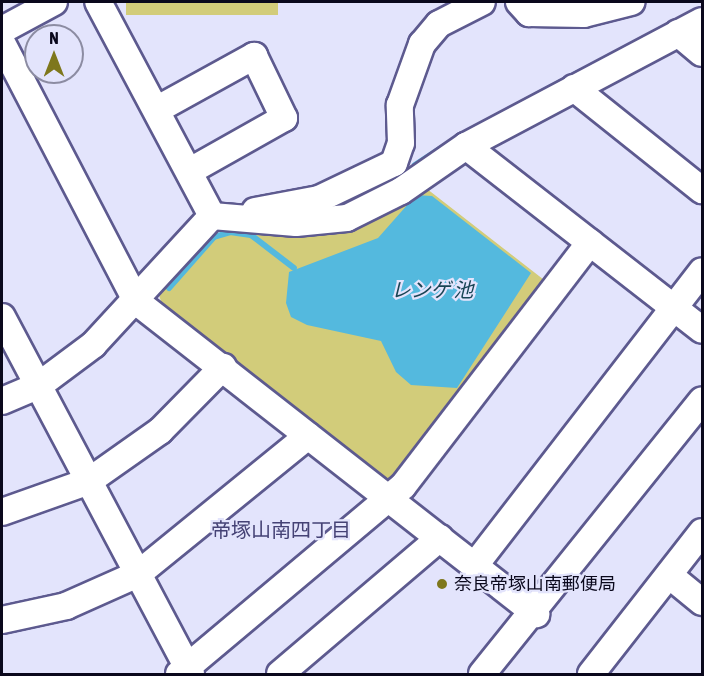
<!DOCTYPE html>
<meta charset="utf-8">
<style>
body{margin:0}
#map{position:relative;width:704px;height:676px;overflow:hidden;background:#e3e4fc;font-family:"Asap Condensed","Noto Sans JP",sans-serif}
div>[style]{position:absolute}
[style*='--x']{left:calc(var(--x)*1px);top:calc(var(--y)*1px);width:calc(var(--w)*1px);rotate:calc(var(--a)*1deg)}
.green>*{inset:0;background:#d2cc7a;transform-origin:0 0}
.water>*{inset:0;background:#54b9de}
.stream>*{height:6px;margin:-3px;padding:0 3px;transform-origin:3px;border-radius:3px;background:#54b9de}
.roads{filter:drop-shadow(2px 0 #5d5a8f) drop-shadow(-2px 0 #5d5a8f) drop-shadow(0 2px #5d5a8f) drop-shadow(0 -2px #5d5a8f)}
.minor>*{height:26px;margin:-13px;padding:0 13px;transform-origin:13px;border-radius:13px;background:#fff}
.dots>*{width:16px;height:16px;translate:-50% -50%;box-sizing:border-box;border:3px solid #e3e4fc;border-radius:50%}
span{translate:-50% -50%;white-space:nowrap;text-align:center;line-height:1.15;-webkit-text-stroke:4.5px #e3e4fc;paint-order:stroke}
.poi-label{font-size:18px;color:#0a081c}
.left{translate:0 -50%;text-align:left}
.water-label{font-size:20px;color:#194555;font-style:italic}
.neighbourhood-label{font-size:20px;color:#454275}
.frame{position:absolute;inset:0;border:3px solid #0a081c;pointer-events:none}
.north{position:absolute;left:24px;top:24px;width:60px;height:60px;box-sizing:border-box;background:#e3e4fc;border:2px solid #8c8ca2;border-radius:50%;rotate:0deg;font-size:16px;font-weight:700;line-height:24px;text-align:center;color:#0a081c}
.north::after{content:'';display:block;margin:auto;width:21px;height:27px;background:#7e771c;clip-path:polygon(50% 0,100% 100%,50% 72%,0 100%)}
</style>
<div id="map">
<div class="green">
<div style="left:126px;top:2px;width:152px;height:13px"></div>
<div style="clip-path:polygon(422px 185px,548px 283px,396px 480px,381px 480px,164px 311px,159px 295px,213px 235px,230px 229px,285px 233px)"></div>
</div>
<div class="water">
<div style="clip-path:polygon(416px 195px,432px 196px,531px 273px,457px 388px,411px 385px,396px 372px,381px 341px,307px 325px,291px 317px,286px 303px,289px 272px,378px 238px)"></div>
</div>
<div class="stream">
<div style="--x:458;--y:137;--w:140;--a:-28.2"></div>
<div style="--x:415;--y:165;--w:35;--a:-33"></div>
<div style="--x:169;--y:288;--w:68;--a:-48.6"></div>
<div style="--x:214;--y:237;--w:17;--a:-17"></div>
<div style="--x:230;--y:232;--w:21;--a:8"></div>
<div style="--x:251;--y:235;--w:54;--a:37.5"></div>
</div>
<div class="roads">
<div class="minor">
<div style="--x:519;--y:2;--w:15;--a:48"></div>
<div style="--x:529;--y:13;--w:55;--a:1"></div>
<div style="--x:584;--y:14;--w:49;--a:-14.3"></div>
<div style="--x:2;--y:30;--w:59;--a:-28.3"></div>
<div style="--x:678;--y:33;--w:31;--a:40"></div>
<div style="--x:2;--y:43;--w:292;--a:62.5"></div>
<div style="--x:137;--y:302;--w:507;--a:38.02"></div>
<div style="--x:574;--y:88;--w:164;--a:38.6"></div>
<div style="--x:158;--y:109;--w:110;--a:-28.9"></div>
<div style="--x:254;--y:56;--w:69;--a:64.2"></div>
<div style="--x:284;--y:118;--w:108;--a:150.6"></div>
<div style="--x:466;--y:146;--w:299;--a:37.9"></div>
<div style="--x:255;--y:211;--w:65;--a:-10.6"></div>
<div style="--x:319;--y:199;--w:83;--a:-25.6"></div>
<div style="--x:394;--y:163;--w:21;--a:-71"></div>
<div style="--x:401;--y:143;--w:38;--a:-92"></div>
<div style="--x:400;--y:105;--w:65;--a:-70.2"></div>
<div style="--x:422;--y:44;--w:26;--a:-50"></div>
<div style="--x:439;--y:24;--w:48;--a:-27.1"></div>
<div style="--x:212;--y:216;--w:84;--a:4.8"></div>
<div style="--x:296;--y:223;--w:51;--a:-5.6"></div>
<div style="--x:347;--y:218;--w:60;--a:-26.6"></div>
<div style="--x:401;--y:191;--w:79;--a:-34.7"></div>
<div style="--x:466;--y:146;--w:267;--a:-27.9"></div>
<div style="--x:2;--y:317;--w:404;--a:62.1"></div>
<div style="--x:2;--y:401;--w:39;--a:-23"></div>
<div style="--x:38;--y:386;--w:69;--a:-36.7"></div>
<div style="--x:93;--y:345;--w:176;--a:-47.3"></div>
<div style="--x:212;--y:216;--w:242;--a:-118"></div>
<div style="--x:2;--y:512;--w:92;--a:-19.6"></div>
<div style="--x:89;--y:481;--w:87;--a:-35.2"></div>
<div style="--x:160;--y:431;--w:90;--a:-45.5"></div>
<div style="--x:475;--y:565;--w:371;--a:-52.3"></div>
<div style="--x:669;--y:575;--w:43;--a:39.3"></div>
<div style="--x:2;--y:620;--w:66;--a:-12.3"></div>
<div style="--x:66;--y:606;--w:79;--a:-24"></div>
<div style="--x:138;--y:574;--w:219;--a:-39.1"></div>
<div style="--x:179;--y:674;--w:292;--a:-40"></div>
<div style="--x:403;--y:486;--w:307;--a:-52.5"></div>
<div style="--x:280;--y:674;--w:210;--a:-40.4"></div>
<div style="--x:482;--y:674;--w:351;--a:-51.2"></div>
<div style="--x:591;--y:674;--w:180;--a:-52"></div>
</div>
</div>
<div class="dots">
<div style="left:442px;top:584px;background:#7e771c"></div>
</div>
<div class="poi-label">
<span class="left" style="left:454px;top:584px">奈良帝塚山南郵便局</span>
</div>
<div class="water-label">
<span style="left:432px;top:289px">レンゲ 池</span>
</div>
<div class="neighbourhood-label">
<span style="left:281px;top:529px">帝塚山南四丁目</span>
</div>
<div class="frame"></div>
<div class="north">N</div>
</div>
